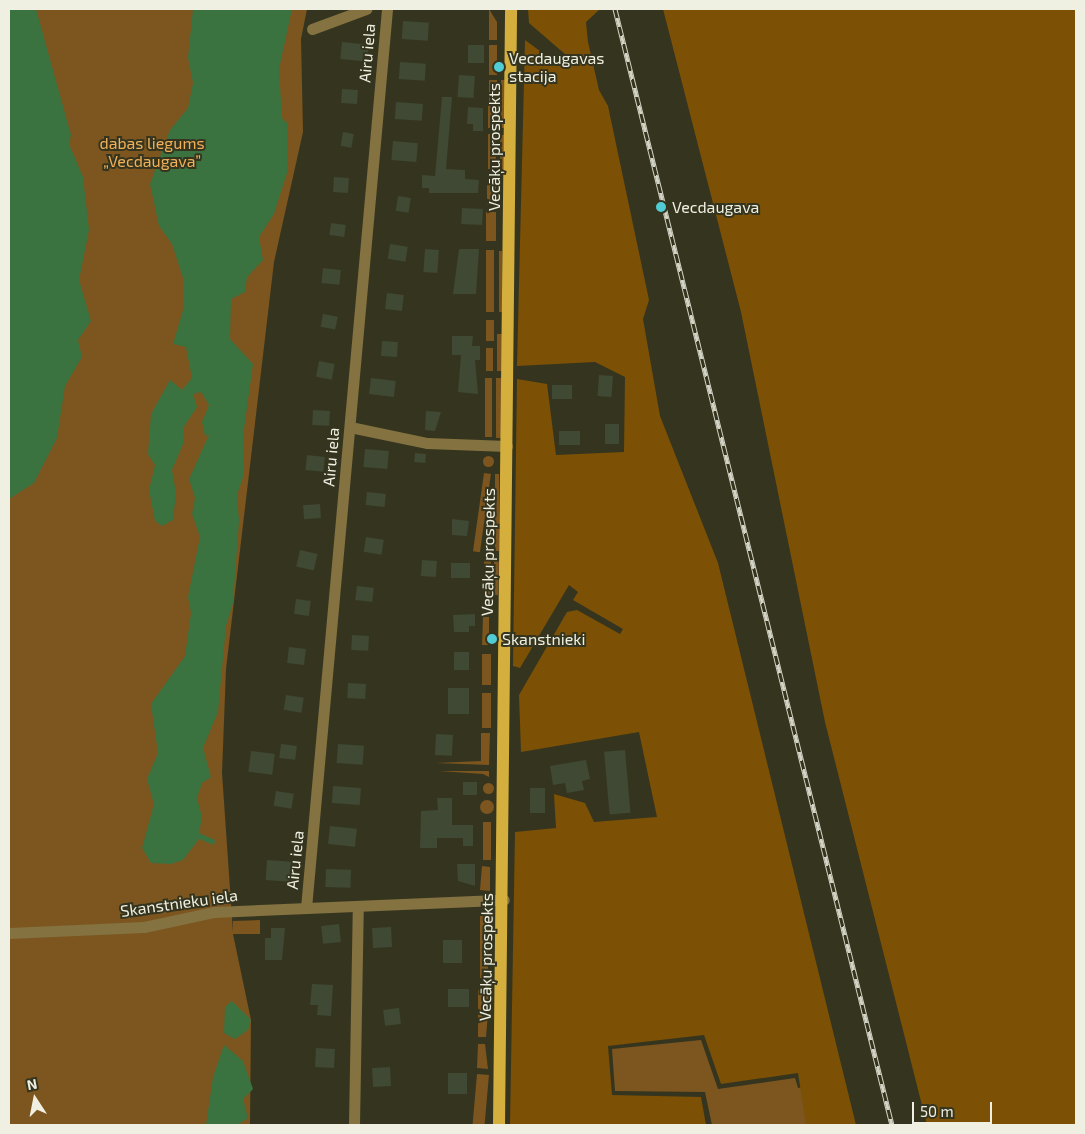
<!DOCTYPE html>
<meta charset="utf-8">
<style>
body{margin:0}
#map{position:relative;width:1085px;height:1134px;overflow:hidden;background:#35351f;font-family:"Exo 2",sans-serif}
div>[style]{position:absolute}
[style*='--x']{left:calc(var(--x)*1px);top:calc(var(--y)*1px);width:calc(var(--w)*1px);rotate:calc(var(--a)*1deg)}
.green>*{inset:0;background:#7c551f;transform-origin:0 0}
.round{border-radius:50%}
.forest>*{inset:0;background:#7c5005}
.water>*{inset:0;background:#3b7340}
.building>*{inset:0;background:#3f4933;transform-origin:0 0}
.minor>*{height:11px;margin:-5.5px;padding:0 5.5px;transform-origin:5.5px;border-radius:5.5px;background:#847241}
.major>*{height:12px;margin:-6px;padding:0 6px;transform-origin:6px;border-radius:6px;background:#d4af3d}
.rail>*{height:5px;margin-top:-2.5px;transform-origin:0;background:repeating-linear-gradient(90deg,#35351f 0 9px,#d3d4c5 0 18px);box-sizing:border-box;border-block:1px solid #d3d4c5}
.dots>*{width:14px;height:14px;translate:-50% -50%;box-sizing:border-box;border:2px solid #35351f;border-radius:50%}
span{translate:-50% -50%;white-space:nowrap;text-align:center;line-height:1.15;-webkit-text-stroke:4px #35351f;paint-order:stroke}
.street-label{font-size:16px;color:#eff0e2}
.poi-label{font-size:16px;color:#eff0e2}
.left{translate:0 -50%;text-align:left}
.park-label{font-size:16px;color:#f2b159}
.frame{position:absolute;inset:0;border:10px solid #eff0e2;pointer-events:none}
.north{position:absolute;left:10px;top:1074px;width:50px;height:50px;-webkit-text-stroke:4px #35351f;paint-order:stroke;rotate:349deg;font-size:14px;font-weight:700;line-height:20px;text-align:center;color:#eff0e2}
.north::after{content:'';display:block;margin:auto;width:18px;height:22px;background:#eff0e2;clip-path:polygon(50% 0,100% 100%,50% 72%,0 100%)}
.scale{position:absolute;left:912px;top:1102px;width:80px;height:22px;box-sizing:border-box;border:2px solid #eff0e2;border-top:0;padding-left:6px;font-size:15px;line-height:18px;white-space:nowrap;color:#eff0e2;-webkit-text-stroke:4px #35351f;paint-order:stroke}
</style>
<div id="map">
<div class="green">
<div style="clip-path:polygon(9px 9px,307px 9px,301px 39px,303px 132px,274px 262px,226px 669px,222px 773px,233px 932px,233px 921px,260px 920px,260px 934px,233px 934px,251px 1020px,250px 1125px,9px 1125px)"></div>
<div style="clip-path:polygon(489px 9px,497px 22px,497px 40px,489px 40px)"></div>
<div style="left:489px;top:45px;width:8px;height:30px"></div>
<div style="left:489px;top:80px;width:8px;height:21px"></div>
<div style="left:501px;top:80px;width:4px;height:48px"></div>
<div style="left:488px;top:105px;width:8px;height:23px"></div>
<div style="left:488px;top:134px;width:8px;height:35px"></div>
<div style="clip-path:polygon(500px 135px,504px 135px,503px 169px,500px 169px)"></div>
<div style="left:487px;top:176px;width:9px;height:29px"></div>
<div style="left:486px;top:212px;width:10px;height:29px"></div>
<div style="left:486px;top:250px;width:8px;height:62px"></div>
<div style="left:499px;top:251px;width:3px;height:61px"></div>
<div style="left:486px;top:320px;width:8px;height:21px"></div>
<div style="left:497px;top:334px;width:5px;height:37px"></div>
<div style="left:486px;top:348px;width:7px;height:23px"></div>
<div style="left:485px;top:378px;width:7px;height:59px"></div>
<div style="left:496px;top:378px;width:5px;height:60px"></div>
<div class="round" style="left:482.5px;top:455.5px;width:11px;height:11px"></div>
<div style="left:484px;top:473px;width:7px;height:79px;rotate:8deg"></div>
<div style="left:495px;top:474px;width:4px;height:77px"></div>
<div style="left:484px;top:558px;width:7px;height:37px"></div>
<div style="clip-path:polygon(494px 559px,499px 559px,498px 595px,494px 595px)"></div>
<div style="clip-path:polygon(483px 617px,489px 617px,489px 645px,482px 645px)"></div>
<div style="left:482px;top:654px;width:9px;height:31px"></div>
<div style="left:482px;top:693px;width:9px;height:35px"></div>
<div style="clip-path:polygon(481px 733px,490px 733px,489px 765px,436px 763px,481px 761px)"></div>
<div style="clip-path:polygon(439px 771px,489px 771px,489px 777px,483px 774px)"></div>
<div class="round" style="left:482.5px;top:782.5px;width:11px;height:11px"></div>
<div class="round" style="left:480px;top:800px;width:14px;height:14px"></div>
<div style="left:483px;top:822px;width:8px;height:38px"></div>
<div style="clip-path:polygon(482px 866px,490px 867px,490px 891px,480px 890px)"></div>
<div style="left:480px;top:912px;width:8px;height:66px"></div>
<div style="clip-path:polygon(478px 990px,490px 990px,486px 1037px,478px 1037px)"></div>
<div style="clip-path:polygon(701px 1040px,718px 1089px,795px 1078px,798px 1088px,842px 1082px,852px 1125px,712px 1125px,705px 1092px,615px 1091px,612px 1049px)"></div>
<div style="clip-path:polygon(478px 1044px,485px 1044px,488px 1069px,477px 1068px)"></div>
<div style="left:477px;top:1074px;width:12px;height:51px;rotate:5deg"></div>
</div>
<div class="forest">
<div style="clip-path:polygon(528px 9px,600px 9px,586px 22px,588px 42px,599px 90px,608px 106px,649px 300px,643px 319px,660px 416px,718px 563px,856px 1125px,806px 1125px,798px 1073px,721px 1084px,704px 1035px,608px 1046px,612px 1095px,701px 1097px,706px 1125px,510px 1125px,515px 832px,556px 828px,554px 794px,585px 803px,594px 822px,657px 817px,639px 732px,521px 752px,519px 695px,567px 612px,577px 610px,620px 634px,623px 629px,573px 600px,578px 592px,569px 585px,520px 668px,513px 666px,517px 379px,547px 384px,556px 455px,624px 452px,625px 377px,595px 362px,517px 366px,525px 40px,559px 65px,566px 55px,529px 23px)"></div>
<div style="clip-path:polygon(663px 9px,1076px 9px,1076px 1125px,927px 1125px,825px 722px,741px 312px)"></div>
</div>
<div class="water">
<div style="clip-path:polygon(9px 9px,36px 9px,71px 135px,69px 144px,83px 177px,89px 230px,79px 280px,91px 321px,78px 340px,82px 357px,65px 386px,57px 438px,34px 483px,9px 499px)"></div>
<div style="clip-path:polygon(193px 9px,292px 9px,279px 69px,282px 118px,287px 123px,287px 173px,274px 214px,259px 237px,263px 260px,247px 277px,245px 292px,231px 299px,230px 339px,253px 364px,243px 436px,244px 474px,237px 495px,239px 521px,233px 603px,226px 626px,218px 712px,203px 748px,211px 777px,202px 783px,197px 798px,202px 817px,199px 833px,215px 840px,214px 845px,199px 839px,183px 860px,171px 864px,151px 863px,142px 848px,154px 804px,147px 779px,158px 753px,151px 704px,185px 656px,191px 613px,188px 597px,200px 537px,192px 514px,195px 498px,189px 479px,209px 435px,205px 436px,202px 422px,209px 405px,201px 392px,193px 394px,197px 407px,183px 428px,183px 444px,172px 470px,176px 493px,173px 520px,162px 526px,155px 521px,149px 490px,155px 465px,148px 454px,151px 414px,170px 380px,182px 390px,192px 378px,186px 347px,173px 344px,183px 310px,183px 278px,172px 244px,159px 226px,150px 184px,170px 130px,188px 108px,193px 83px,188px 58px)"></div>
<div style="clip-path:polygon(232px 1001px,251px 1020px,248px 1030px,235px 1039px,224px 1033px,225px 1007px)"></div>
<div style="clip-path:polygon(224px 1045px,243px 1061px,253px 1089px,243px 1099px,248px 1118px,238px 1125px,206px 1125px,213px 1077px)"></div>
</div>
<div class="building">
<div style="left:403px;top:21px;width:26px;height:18px;rotate:4deg"></div>
<div style="left:342px;top:42px;width:27px;height:17px;rotate:6deg"></div>
<div style="left:468px;top:45px;width:16px;height:18px"></div>
<div style="left:400px;top:62px;width:26px;height:17px;rotate:4deg"></div>
<div style="left:459px;top:75px;width:16px;height:22px;rotate:4deg"></div>
<div style="left:342px;top:89px;width:16px;height:14px;rotate:4deg"></div>
<div style="clip-path:polygon(442px 97px,452px 97px,446px 169px,465px 170px,465px 179px,479px 180px,478px 193px,429px 193px,429px 188px,422px 188px,422px 175px,435px 176px)"></div>
<div style="left:396px;top:102px;width:27px;height:17px;rotate:4deg"></div>
<div style="clip-path:polygon(468px 107px,483px 108px,483px 131px,473px 131px,473px 124px,467px 124px)"></div>
<div style="left:343px;top:132px;width:11px;height:14px;rotate:10deg"></div>
<div style="left:393px;top:141px;width:25px;height:19px;rotate:5deg"></div>
<div style="left:334px;top:177px;width:15px;height:15px;rotate:4deg"></div>
<div style="left:398px;top:196px;width:13px;height:15px;rotate:9deg"></div>
<div style="left:462px;top:208px;width:21px;height:16px;rotate:3deg"></div>
<div style="left:331px;top:223px;width:15px;height:12px;rotate:8deg"></div>
<div style="left:390px;top:244px;width:18px;height:15px;rotate:9deg"></div>
<div style="left:425px;top:249px;width:14px;height:23px;rotate:4deg"></div>
<div style="clip-path:polygon(459px 249px,479px 249px,476px 294px,453px 294px)"></div>
<div style="left:323px;top:268px;width:18px;height:15px;rotate:6deg"></div>
<div style="left:387px;top:293px;width:17px;height:16px;rotate:7deg"></div>
<div style="left:323px;top:314px;width:15px;height:13px;rotate:11deg"></div>
<div style="clip-path:polygon(452px 336px,473px 336px,472px 346px,480px 346px,480px 360px,475px 360px,478px 394px,458px 392px,461px 355px,452px 355px)"></div>
<div style="left:382px;top:341px;width:16px;height:15px;rotate:4deg"></div>
<div style="left:319px;top:361px;width:16px;height:16px;rotate:11deg"></div>
<div style="left:599px;top:375px;width:14px;height:21px;rotate:4deg"></div>
<div style="left:371px;top:378px;width:25px;height:16px;rotate:7deg"></div>
<div style="left:552px;top:385px;width:20px;height:14px"></div>
<div style="left:313px;top:410px;width:17px;height:15px;rotate:3deg"></div>
<div style="clip-path:polygon(426px 411px,441px 412px,435px 431px,425px 430px)"></div>
<div style="left:605px;top:424px;width:14px;height:20px"></div>
<div style="left:559px;top:431px;width:21px;height:14px"></div>
<div style="left:365px;top:449px;width:24px;height:18px;rotate:5deg"></div>
<div style="left:415px;top:453px;width:11px;height:9px;rotate:5deg"></div>
<div style="left:307px;top:455px;width:18px;height:15px;rotate:6deg"></div>
<div style="left:367px;top:492px;width:19px;height:13px;rotate:6deg"></div>
<div style="left:320px;top:504px;width:14px;height:17px;rotate:86deg"></div>
<div style="clip-path:polygon(452px 519px,469px 521px,467px 536px,452px 535px)"></div>
<div style="left:366px;top:537px;width:18px;height:15px;rotate:9deg"></div>
<div style="left:300px;top:550px;width:18px;height:17px;rotate:13deg"></div>
<div style="left:422px;top:560px;width:15px;height:16px;rotate:4deg"></div>
<div style="left:451px;top:563px;width:19px;height:15px"></div>
<div style="left:357px;top:586px;width:17px;height:14px;rotate:7deg"></div>
<div style="left:296px;top:599px;width:15px;height:15px;rotate:8deg"></div>
<div style="clip-path:polygon(475px 614px,475px 626px,469px 626px,469px 632px,454px 632px,453px 615px)"></div>
<div style="left:352px;top:635px;width:17px;height:15px;rotate:3deg"></div>
<div style="left:289px;top:647px;width:17px;height:16px;rotate:7deg"></div>
<div style="left:454px;top:652px;width:15px;height:18px"></div>
<div style="left:348px;top:683px;width:18px;height:15px;rotate:3deg"></div>
<div style="left:448px;top:688px;width:21px;height:26px"></div>
<div style="left:286px;top:695px;width:18px;height:15px;rotate:9deg"></div>
<div style="left:436px;top:734px;width:17px;height:21px;rotate:3deg"></div>
<div style="left:281px;top:744px;width:16px;height:14px;rotate:7deg"></div>
<div style="left:338px;top:744px;width:26px;height:19px;rotate:4deg"></div>
<div style="left:625px;top:750px;width:63px;height:21px;rotate:85deg"></div>
<div style="left:251px;top:751px;width:24px;height:21px;rotate:7deg"></div>
<div style="clip-path:polygon(586px 760px,590px 779px,582px 781px,584px 790px,567px 793px,565px 783px,553px 785px,550px 766px)"></div>
<div style="left:463px;top:782px;width:14px;height:13px"></div>
<div style="left:333px;top:786px;width:28px;height:17px;rotate:4deg"></div>
<div style="left:530px;top:788px;width:15px;height:25px"></div>
<div style="left:276px;top:791px;width:18px;height:15px;rotate:9deg"></div>
<div style="clip-path:polygon(437px 798px,452px 798px,452px 825px,473px 825px,473px 846px,463px 846px,463px 838px,437px 838px,437px 848px,420px 848px,421px 811px,438px 810px)"></div>
<div style="left:330px;top:826px;width:27px;height:18px;rotate:6deg"></div>
<div style="left:267px;top:860px;width:28px;height:20px;rotate:4deg"></div>
<div style="clip-path:polygon(457px 864px,475px 864px,475px 886px,458px 881px)"></div>
<div style="left:326px;top:869px;width:25px;height:18px;rotate:2deg"></div>
<div style="left:339px;top:924px;width:18px;height:18px;rotate:84deg"></div>
<div style="left:391px;top:927px;width:20px;height:19px;rotate:87deg"></div>
<div style="clip-path:polygon(271px 928px,285px 928px,282px 960px,265px 960px,265px 938px,271px 938px)"></div>
<div style="left:462px;top:940px;width:23px;height:19px;rotate:90deg"></div>
<div style="clip-path:polygon(312px 984px,333px 985px,331px 1016px,317px 1015px,318px 1005px,310px 1005px)"></div>
<div style="left:448px;top:989px;width:21px;height:18px"></div>
<div style="left:399px;top:1008px;width:16px;height:16px;rotate:83deg"></div>
<div style="left:316px;top:1048px;width:19px;height:19px;rotate:3deg"></div>
<div style="left:390px;top:1067px;width:19px;height:18px;rotate:87deg"></div>
<div style="left:448px;top:1073px;width:19px;height:21px"></div>
</div>
<div class="minor">
<div style="--x:312;--y:29;--w:58;--a:-20.3"></div>
<div style="--x:350;--y:427;--w:79;--a:11.7"></div>
<div style="--x:427;--y:443;--w:80;--a:2.1"></div>
<div style="--x:306;--y:908;--w:903;--a:-84.85"></div>
<div style="--x:9;--y:933;--w:135;--a:-2.5"></div>
<div style="--x:144;--y:927;--w:72;--a:-12.1"></div>
<div style="--x:214;--y:912;--w:290;--a:-2.4"></div>
<div style="--x:354;--y:1125;--w:219;--a:-89"></div>
</div>
<div class="major">
<div style="--x:499;--y:1125;--w:1116;--a:-89.38"></div>
</div>
<div class="rail">
<div style="--x:615;--y:9;--w:1150;--a:76.06"></div>
</div>
<div class="dots">
<div style="left:499px;top:67px;background:#51ccd4"></div>
<div style="left:661px;top:207px;background:#51ccd4"></div>
<div style="left:492px;top:639px;background:#51ccd4"></div>
</div>
<div class="street-label">
<span style="left:367px;top:53px;rotate:-85deg">Airu iela</span>
<span style="left:494px;top:147px;rotate:-90deg">Vecāķu prospekts</span>
<span style="left:331px;top:457px;rotate:-85deg">Airu iela</span>
<span style="left:488px;top:552px;rotate:-89deg">Vecāķu prospekts</span>
<span style="left:295px;top:860px;rotate:-84deg">Airu iela</span>
<span style="left:179px;top:903px;rotate:-8deg">Skanstnieku iela</span>
<span style="left:486px;top:957px;rotate:-89deg">Vecāķu prospekts</span>
</div>
<div class="poi-label">
<span class="left" style="left:509px;top:67px">Vecdaugavas<br>stacija</span>
<span class="left" style="left:672px;top:207px">Vecdaugava</span>
<span class="left" style="left:502px;top:639px">Skanstnieki</span>
</div>
<div class="park-label">
<span style="left:152px;top:152px">dabas liegums<br>„Vecdaugava”</span>
</div>
<div class="frame"></div>
<div class="north">N</div>
<div class="scale">50 m</div>
</div>
